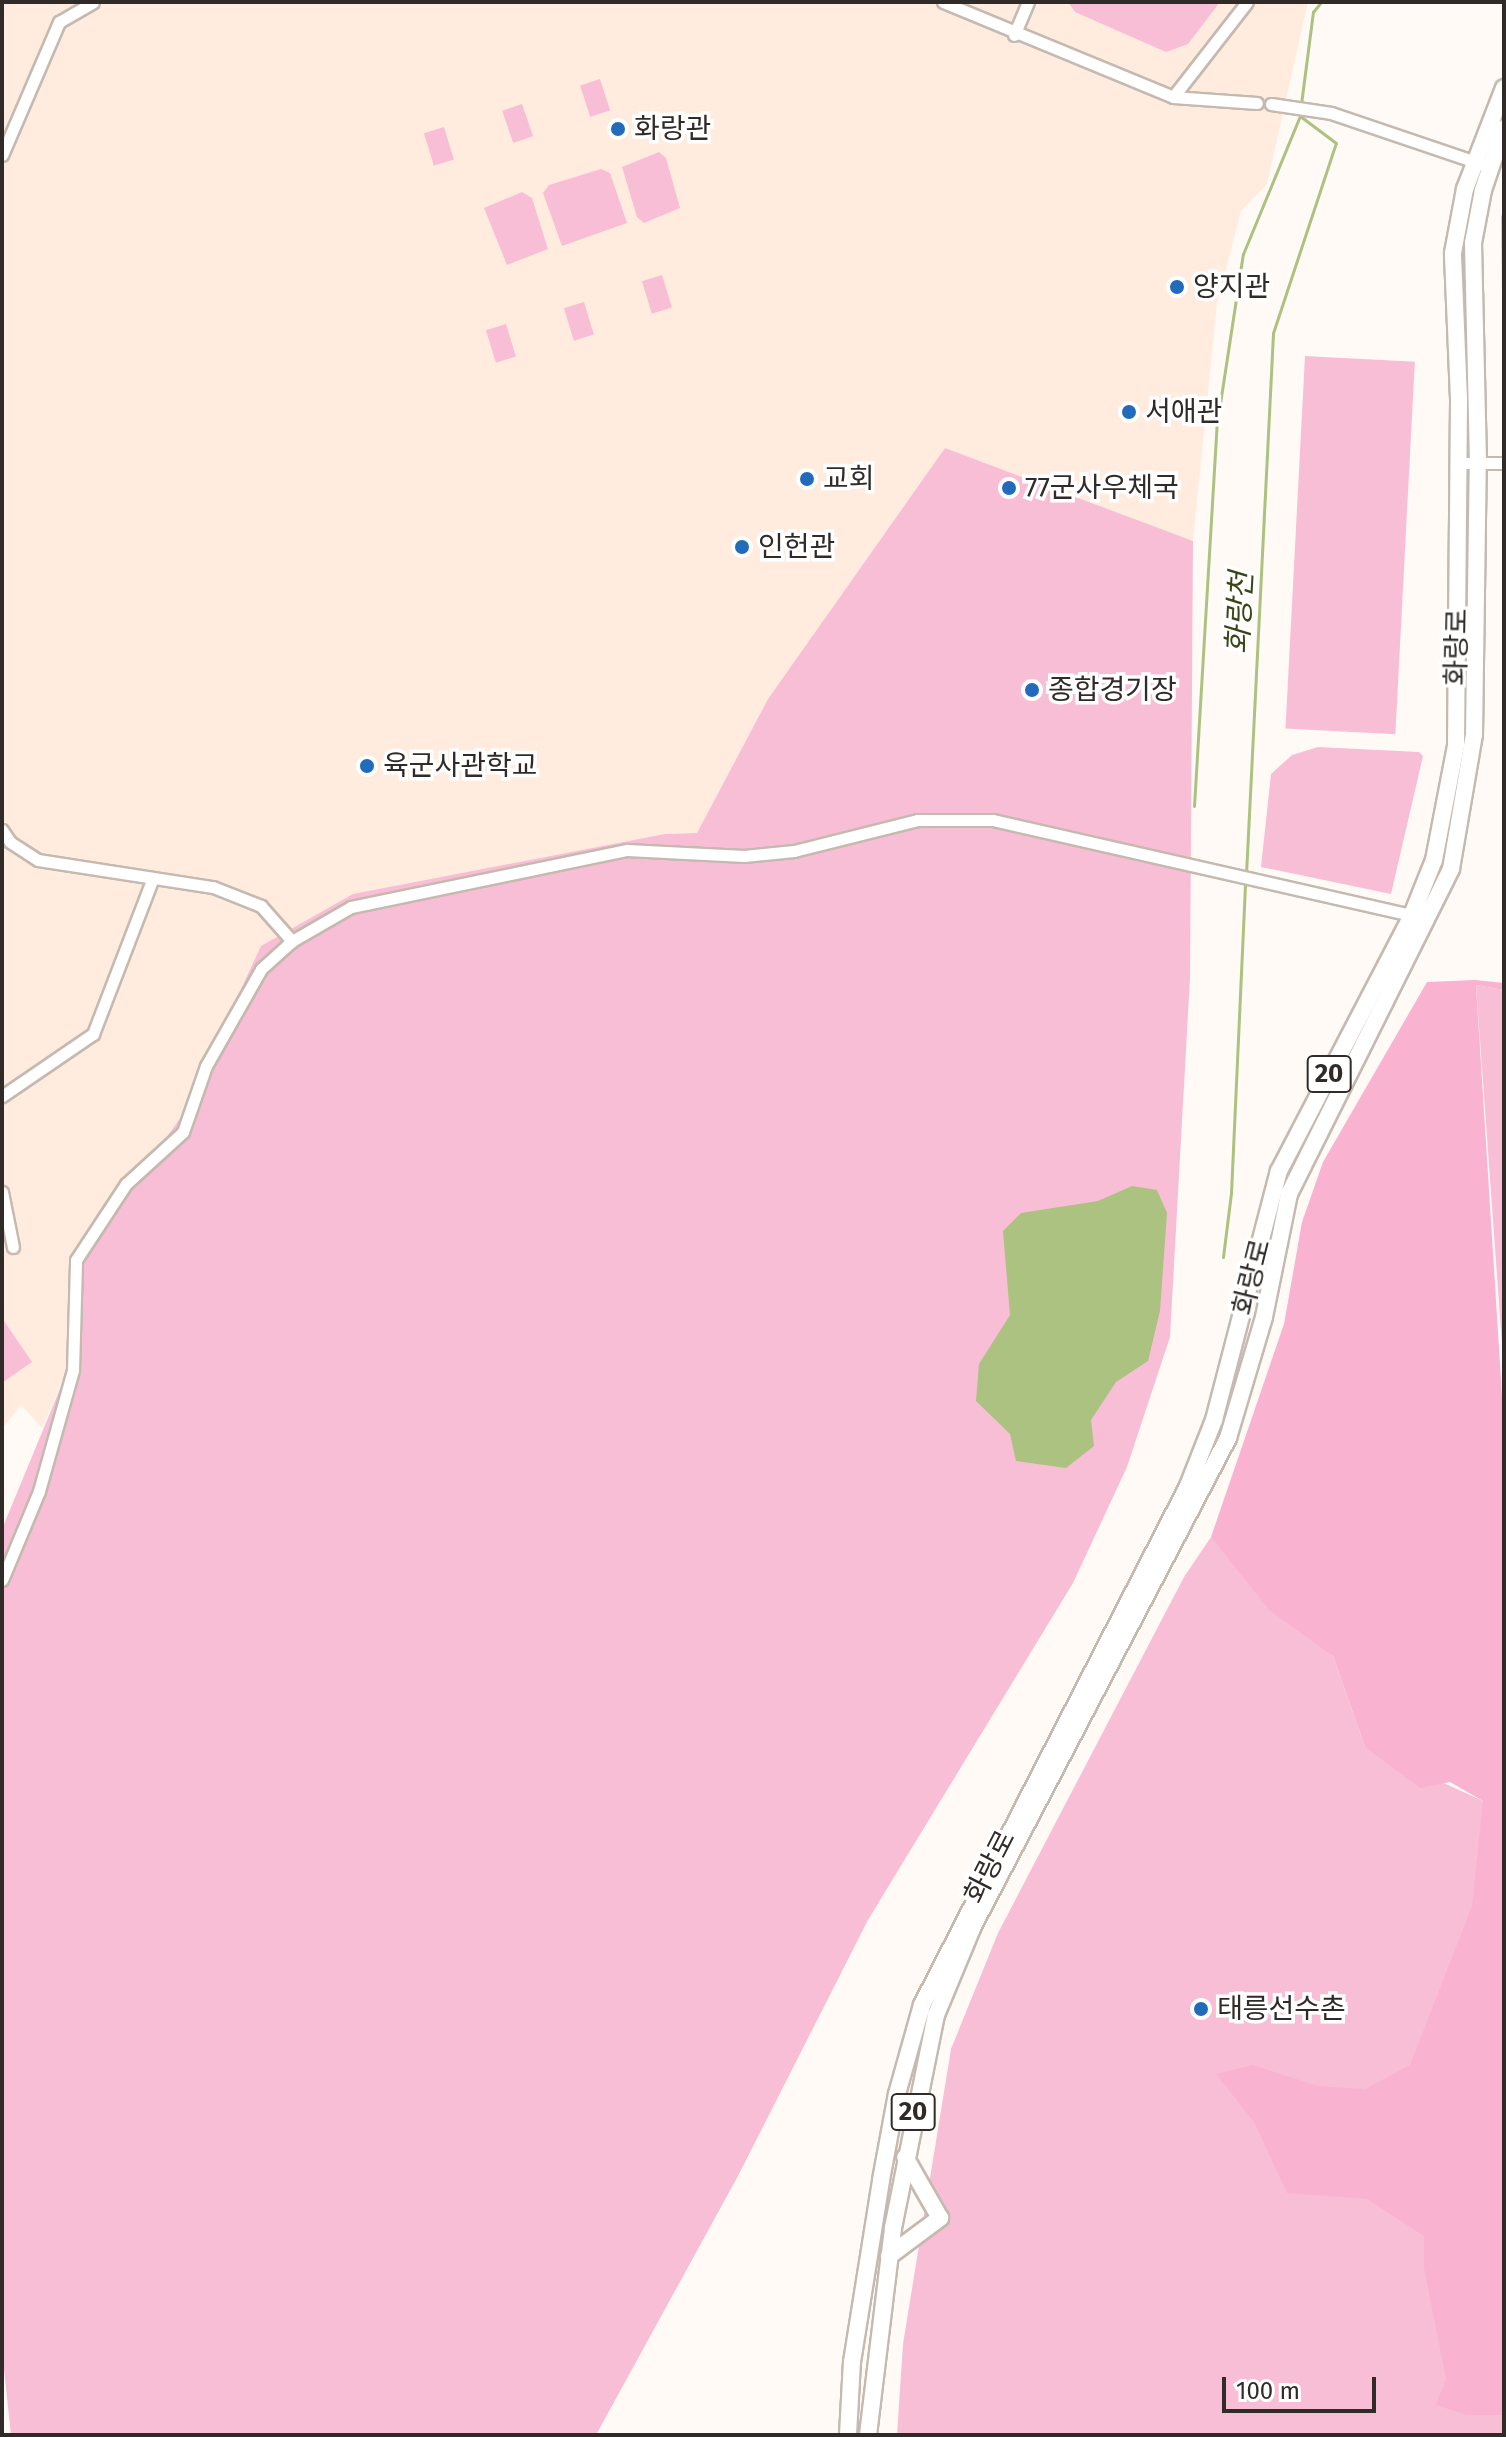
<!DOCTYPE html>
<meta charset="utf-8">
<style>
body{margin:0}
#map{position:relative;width:1506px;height:2437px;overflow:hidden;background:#fffaf6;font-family:"Fira Sans","Noto Sans KR",sans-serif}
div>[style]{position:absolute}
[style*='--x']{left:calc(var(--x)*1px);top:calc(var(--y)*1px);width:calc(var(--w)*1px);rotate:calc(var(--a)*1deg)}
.built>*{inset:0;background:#ffecde}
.green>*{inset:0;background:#f8bed5;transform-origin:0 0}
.forest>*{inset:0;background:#f9b3d0}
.water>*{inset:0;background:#abc281}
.stream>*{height:3px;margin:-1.5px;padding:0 1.5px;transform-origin:1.5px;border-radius:1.5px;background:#abc281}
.roads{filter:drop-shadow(2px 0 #c5b9b0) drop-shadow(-2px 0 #c5b9b0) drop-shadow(0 2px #c5b9b0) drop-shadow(0 -2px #c5b9b0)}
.street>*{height:11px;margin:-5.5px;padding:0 5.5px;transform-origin:5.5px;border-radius:5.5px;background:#fff}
.primary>*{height:16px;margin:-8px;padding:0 8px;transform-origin:8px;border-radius:8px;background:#fff}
.dots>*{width:22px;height:22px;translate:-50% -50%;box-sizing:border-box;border:4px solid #fff;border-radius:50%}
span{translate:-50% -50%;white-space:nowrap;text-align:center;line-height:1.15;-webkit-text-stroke:7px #fff;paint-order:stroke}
.shield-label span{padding:2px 6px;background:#fff;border:2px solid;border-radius:6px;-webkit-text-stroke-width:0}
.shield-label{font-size:26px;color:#302b28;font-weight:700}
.poi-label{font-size:28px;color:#302b28}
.left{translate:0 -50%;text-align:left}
.street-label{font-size:28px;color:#302b28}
.water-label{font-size:30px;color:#394718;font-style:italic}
.frame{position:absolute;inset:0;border:4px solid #302b28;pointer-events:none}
.scale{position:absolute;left:1222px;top:2377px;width:154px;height:36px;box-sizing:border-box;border:4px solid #302b28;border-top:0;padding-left:10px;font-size:24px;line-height:28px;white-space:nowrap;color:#302b28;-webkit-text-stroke:6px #fff;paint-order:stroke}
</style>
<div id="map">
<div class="built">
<div style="clip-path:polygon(2px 2px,1308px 2px,1267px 184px,1241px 211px,1217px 304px,1193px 541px,945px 448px,768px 699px,697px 833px,665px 834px,210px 1061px,183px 1114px,81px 1258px,81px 1338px,42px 1428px,21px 1405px,2px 1429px)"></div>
</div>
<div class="green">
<div style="clip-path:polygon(1068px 2px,1220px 2px,1188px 44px,1166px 52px,1075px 12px)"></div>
<div style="left:600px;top:79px;width:33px;height:21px;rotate:72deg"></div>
<div style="left:522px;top:104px;width:34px;height:21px;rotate:71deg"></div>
<div style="left:444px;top:127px;width:34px;height:21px;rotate:73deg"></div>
<div style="clip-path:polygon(659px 152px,666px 158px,680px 208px,644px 223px,637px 217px,622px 167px)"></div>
<div style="clip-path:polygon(601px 169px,610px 173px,627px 223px,562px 246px,543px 193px,549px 185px)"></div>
<div style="clip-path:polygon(522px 192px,532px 198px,548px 249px,507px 265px,484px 208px)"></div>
<div style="left:662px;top:275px;width:34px;height:21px;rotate:73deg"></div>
<div style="left:584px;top:302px;width:34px;height:21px;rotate:73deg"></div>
<div style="left:506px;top:324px;width:34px;height:21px;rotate:73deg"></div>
<div style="left:1305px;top:356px;width:110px;height:373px;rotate:3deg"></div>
<div style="clip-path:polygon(945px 448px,1193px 541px,1190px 978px,1170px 1337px,1127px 1467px,1073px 1583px,868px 1920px,738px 2176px,596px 2435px,11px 2435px,2px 2351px,2px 1529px,81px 1338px,81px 1258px,183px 1114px,261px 946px,353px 894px,665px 834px,697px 833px,768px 699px)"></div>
<div style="clip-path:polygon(1318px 747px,1419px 752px,1423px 756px,1391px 894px,1261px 867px,1271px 774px,1292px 755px)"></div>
<div style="clip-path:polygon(1476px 985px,1504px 990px,1504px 1372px)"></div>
<div style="clip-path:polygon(2px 1318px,32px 1362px,2px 1383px)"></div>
<div style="clip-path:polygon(1211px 1537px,1333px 1656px,1365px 1747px,1483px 1801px,1504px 2435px,897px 2435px,903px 2344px,951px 2049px,998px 1933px,1184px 1577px)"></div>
</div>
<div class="forest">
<div style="clip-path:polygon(1504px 209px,1504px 457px,1501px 217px)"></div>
<div style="clip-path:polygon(1475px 980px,1504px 983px,1504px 990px,1476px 985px,1504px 1427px,1504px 2415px,1467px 2415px,1436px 2405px,1446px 2379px,1424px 2268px,1424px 2236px,1367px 2199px,1287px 2193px,1254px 2122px,1216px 2074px,1253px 2065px,1318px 2086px,1365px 2089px,1410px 2065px,1472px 1906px,1483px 1801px,1450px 1782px,1420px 1788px,1365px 1747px,1333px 1656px,1269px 1610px,1211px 1537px,1284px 1324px,1302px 1222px,1323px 1162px,1427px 982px)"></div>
</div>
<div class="water">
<div style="clip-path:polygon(1132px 1186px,1157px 1190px,1167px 1213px,1160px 1311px,1148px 1361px,1116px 1382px,1091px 1420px,1094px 1446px,1066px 1468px,1016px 1461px,1010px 1434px,976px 1401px,979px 1364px,1010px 1315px,1003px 1231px,1021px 1213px,1098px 1201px)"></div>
</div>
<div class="stream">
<div style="--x:1301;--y:104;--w:93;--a:-82.6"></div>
<div style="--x:1313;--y:12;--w:13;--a:-51"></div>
<div style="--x:1194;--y:806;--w:384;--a:-86.6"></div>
<div style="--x:1217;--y:423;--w:171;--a:-81.3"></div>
<div style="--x:1243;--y:254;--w:149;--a:-67.6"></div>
<div style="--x:1246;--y:874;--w:542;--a:-87.14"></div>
<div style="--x:1273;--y:333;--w:200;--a:-71.7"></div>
<div style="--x:1336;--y:143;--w:45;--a:-143.1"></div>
<div style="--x:1300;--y:116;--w:5;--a:-79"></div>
<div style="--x:1223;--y:1257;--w:64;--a:-82.9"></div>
<div style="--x:1231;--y:1193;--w:311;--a:-87.4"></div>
</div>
<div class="roads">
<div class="street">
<div style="--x:943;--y:2;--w:249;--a:22.4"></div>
<div style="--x:1173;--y:97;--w:120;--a:-52.1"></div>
<div style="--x:1014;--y:35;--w:36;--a:-67"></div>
<div style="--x:1173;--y:97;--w:84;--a:4.1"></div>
<div style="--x:1271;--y:104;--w:61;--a:8.5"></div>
<div style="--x:1331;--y:113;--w:159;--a:18.7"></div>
<div style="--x:2;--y:155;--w:145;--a:-66.8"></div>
<div style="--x:59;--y:22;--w:39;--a:-30"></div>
<div style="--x:1459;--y:463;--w:45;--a:0"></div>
<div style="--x:2;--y:830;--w:14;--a:56"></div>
<div style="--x:10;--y:842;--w:33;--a:33"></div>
<div style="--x:38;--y:860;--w:177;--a:8.8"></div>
<div style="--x:213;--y:887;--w:52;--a:21.6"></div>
<div style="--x:261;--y:906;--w:47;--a:48.5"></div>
<div style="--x:2;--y:1096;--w:110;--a:-34.3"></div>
<div style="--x:93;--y:1034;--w:167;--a:-69"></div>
<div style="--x:2;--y:1192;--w:56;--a:78.7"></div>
<div style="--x:2;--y:1580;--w:96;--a:-67.4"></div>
<div style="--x:39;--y:1491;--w:126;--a:-74.3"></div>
<div style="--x:73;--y:1370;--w:110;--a:-88.4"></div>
<div style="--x:76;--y:1260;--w:91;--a:-56.7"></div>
<div style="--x:126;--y:1184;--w:77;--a:-42.4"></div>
<div style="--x:183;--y:1132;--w:70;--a:-70.8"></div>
<div style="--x:206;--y:1066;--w:112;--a:-60.4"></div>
<div style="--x:261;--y:969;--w:42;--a:-42.1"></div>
<div style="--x:292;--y:941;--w:68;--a:-30"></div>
<div style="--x:351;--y:907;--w:282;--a:-11.7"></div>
<div style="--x:627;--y:850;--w:117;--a:2.9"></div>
<div style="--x:744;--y:856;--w:50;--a:-5.7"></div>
<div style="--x:794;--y:851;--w:127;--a:-14.1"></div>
<div style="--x:917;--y:820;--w:76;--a:0"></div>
<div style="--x:993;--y:820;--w:435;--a:12.8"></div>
</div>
<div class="primary">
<div style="--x:889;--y:2256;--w:64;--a:-36.7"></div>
<div style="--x:940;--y:2218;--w:70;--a:-119.8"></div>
<div style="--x:848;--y:2435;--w:73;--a:-86.9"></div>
<div style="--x:852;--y:2362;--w:184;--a:-80.9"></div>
<div style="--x:881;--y:2180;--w:87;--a:-79.5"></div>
<div style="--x:897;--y:2094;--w:92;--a:-74.3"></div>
<div style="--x:922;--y:2005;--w:583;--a:-62.86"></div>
<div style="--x:1188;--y:1486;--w:71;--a:-68.5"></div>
<div style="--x:1214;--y:1420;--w:257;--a:-75.4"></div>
<div style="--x:1279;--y:1171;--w:288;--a:-62.5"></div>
<div style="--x:1412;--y:915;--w:59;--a:-68.2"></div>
<div style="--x:1434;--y:860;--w:116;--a:-79.1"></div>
<div style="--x:1456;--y:746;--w:347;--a:-89.5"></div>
<div style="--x:1459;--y:399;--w:146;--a:-92.4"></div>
<div style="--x:1453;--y:253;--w:65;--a:-79.4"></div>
<div style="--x:1465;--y:189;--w:108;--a:-68.9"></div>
<div style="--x:868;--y:2435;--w:209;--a:-83.1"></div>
<div style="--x:893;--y:2228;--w:217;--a:-78.6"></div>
<div style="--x:936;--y:2015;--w:96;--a:-67.4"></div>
<div style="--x:973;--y:1926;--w:551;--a:-62.41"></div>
<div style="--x:1228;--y:1438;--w:126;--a:-73.4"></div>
<div style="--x:1264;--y:1317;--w:126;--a:-78.5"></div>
<div style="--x:1289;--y:1194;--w:363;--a:-63.5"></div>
<div style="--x:1451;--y:869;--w:136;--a:-80.3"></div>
<div style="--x:1474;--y:735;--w:272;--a:-89.2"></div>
<div style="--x:1478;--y:463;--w:220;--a:-91.3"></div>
<div style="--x:1473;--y:243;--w:54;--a:-79.3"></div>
<div style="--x:1483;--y:190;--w:65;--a:-71.3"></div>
</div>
</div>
<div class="dots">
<div style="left:618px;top:129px;background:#226bbb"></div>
<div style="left:1177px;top:287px;background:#226bbb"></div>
<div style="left:1129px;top:412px;background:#226bbb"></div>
<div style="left:807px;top:479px;background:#226bbb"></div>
<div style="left:1009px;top:488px;background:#226bbb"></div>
<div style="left:742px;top:547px;background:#226bbb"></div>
<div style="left:1032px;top:690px;background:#226bbb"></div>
<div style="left:367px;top:766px;background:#226bbb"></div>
<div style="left:1201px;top:2009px;background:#226bbb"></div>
</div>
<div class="shield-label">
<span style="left:1329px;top:1074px">20</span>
<span style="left:913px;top:2112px">20</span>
</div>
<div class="poi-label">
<span class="left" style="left:634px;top:129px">화랑관</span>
<span class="left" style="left:1193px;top:287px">양지관</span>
<span class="left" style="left:1145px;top:412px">서애관</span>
<span class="left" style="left:823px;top:479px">교회</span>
<span class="left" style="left:1025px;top:488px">77군사우체국</span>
<span class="left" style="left:758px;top:547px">인헌관</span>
<span class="left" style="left:1048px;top:690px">종합경기장</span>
<span class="left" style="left:383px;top:766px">육군사관학교</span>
<span class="left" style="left:1217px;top:2009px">태릉선수촌</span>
</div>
<div class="street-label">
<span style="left:1457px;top:647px;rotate:-89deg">화랑로</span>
<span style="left:1252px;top:1277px;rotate:-76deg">화랑로</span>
<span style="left:990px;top:1867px;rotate:-63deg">화랑로</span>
</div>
<div class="water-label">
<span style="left:1240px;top:613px;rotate:-87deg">화랑천</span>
</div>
<div class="frame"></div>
<div class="scale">100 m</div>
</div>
